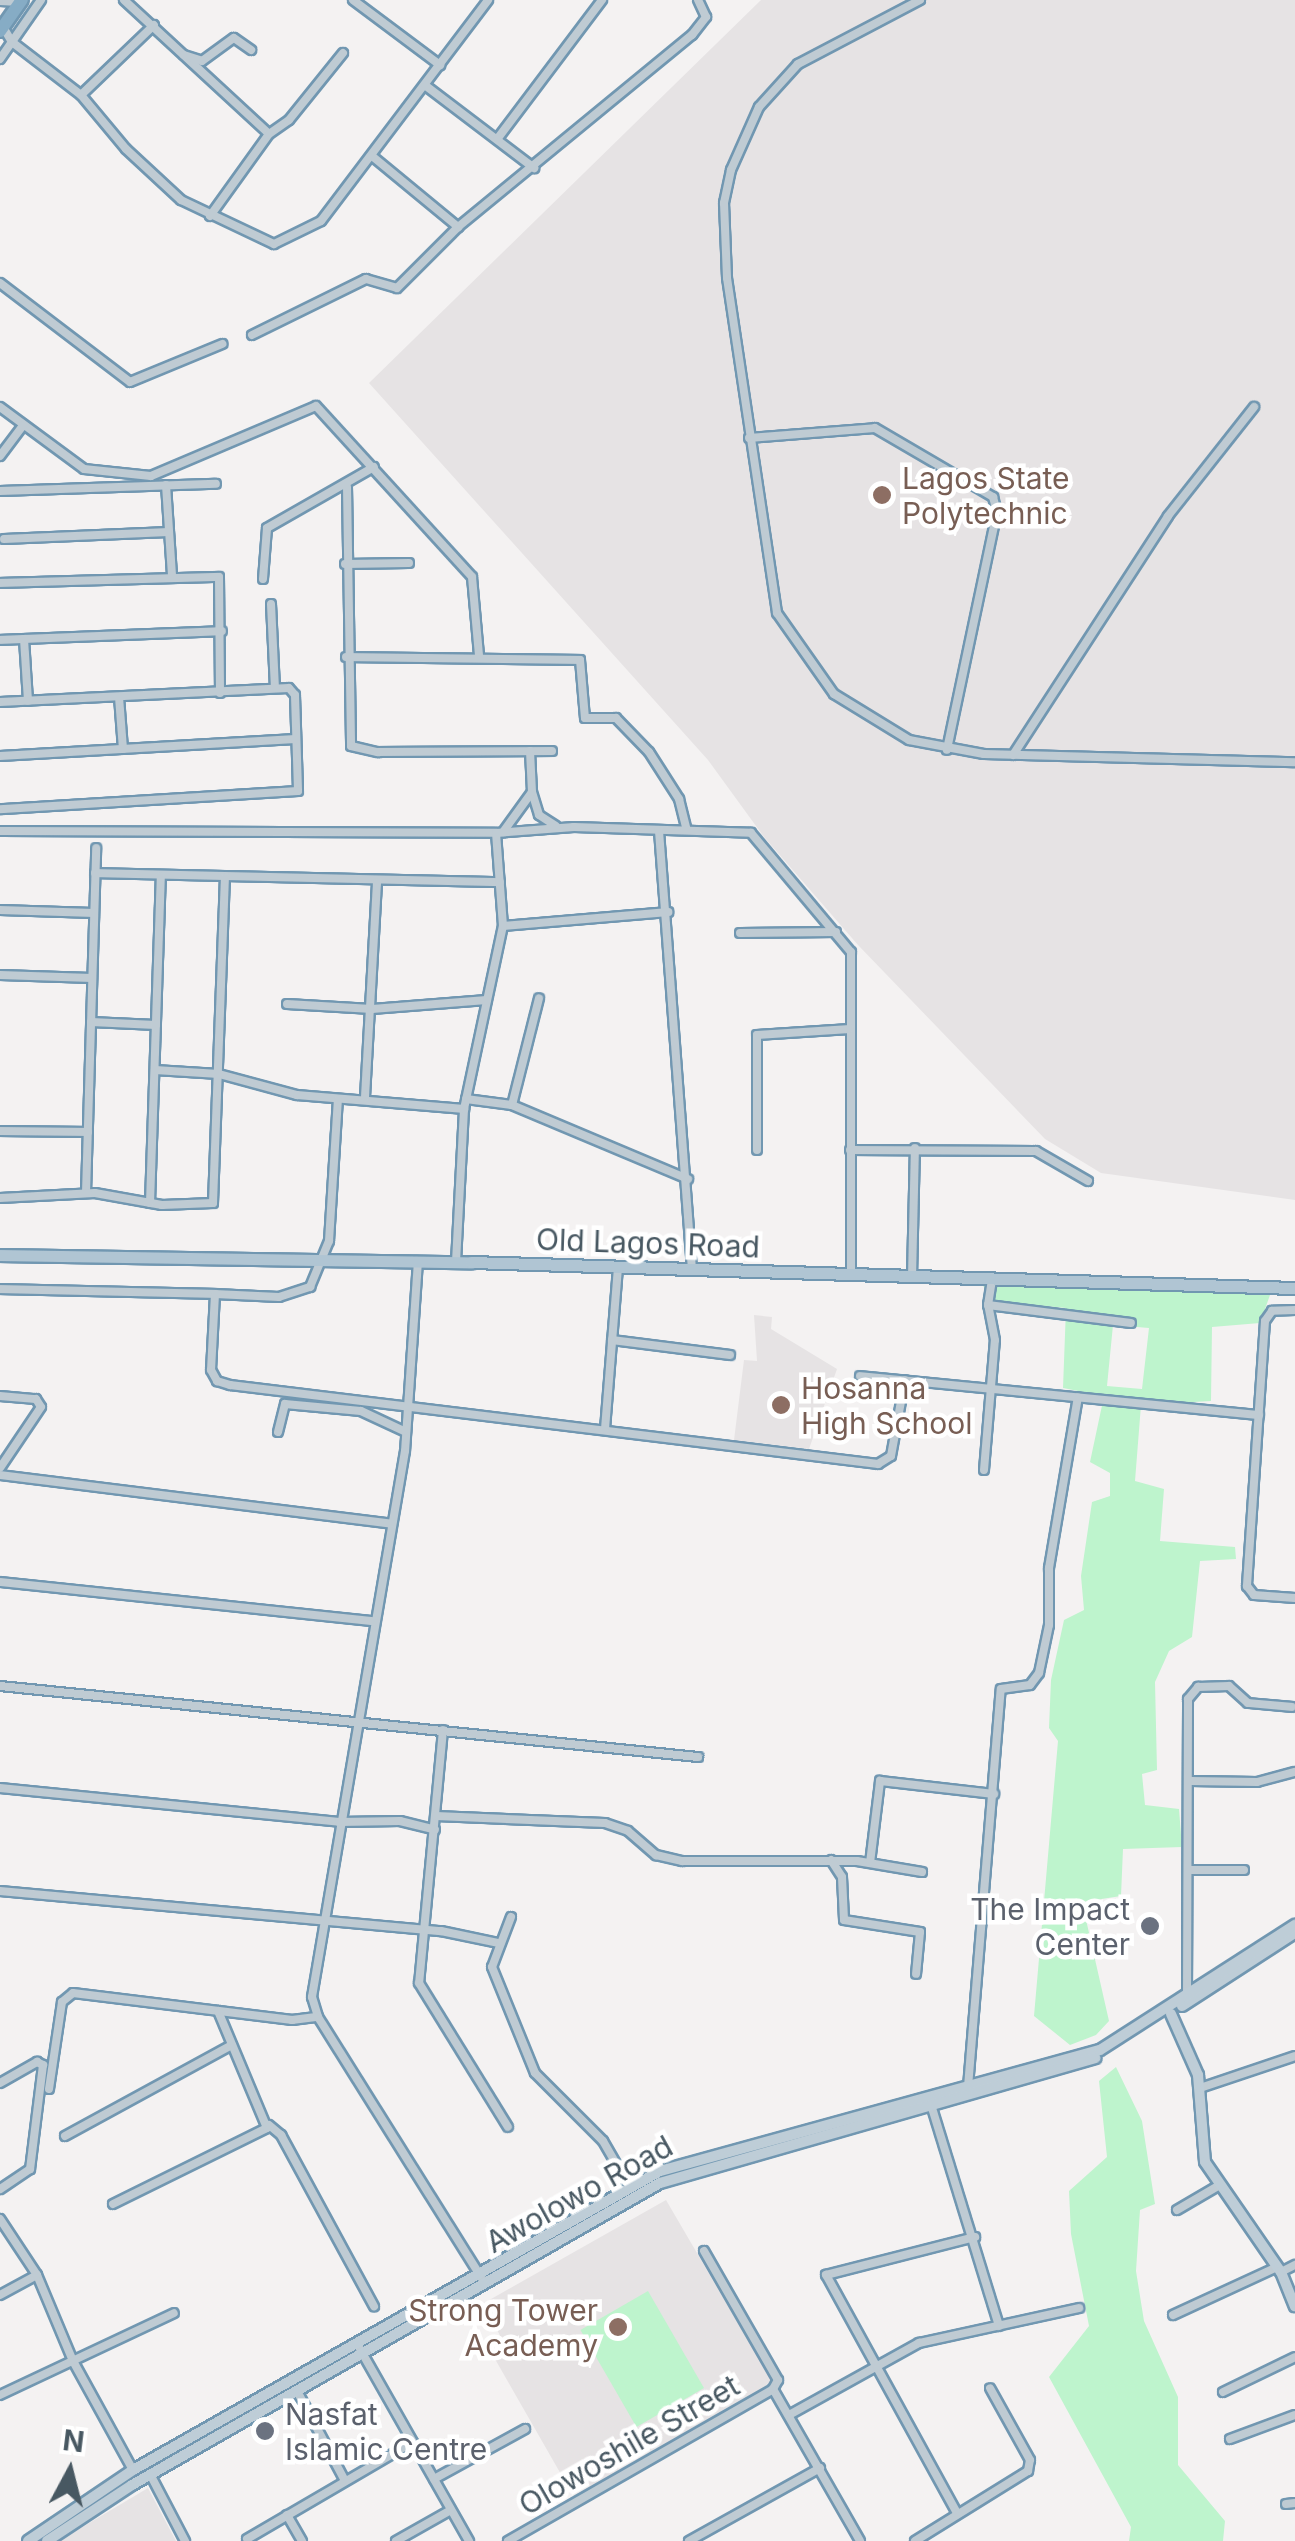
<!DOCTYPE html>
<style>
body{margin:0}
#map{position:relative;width:1295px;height:2541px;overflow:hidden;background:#f4f2f2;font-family:Inter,sans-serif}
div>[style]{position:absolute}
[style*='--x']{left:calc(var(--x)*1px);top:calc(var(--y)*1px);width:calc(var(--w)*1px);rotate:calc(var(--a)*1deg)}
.education>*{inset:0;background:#e6e3e4}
.green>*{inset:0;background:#bef4cd;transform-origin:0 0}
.roads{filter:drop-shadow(2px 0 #7197b1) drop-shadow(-2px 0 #7197b1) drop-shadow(0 2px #7197b1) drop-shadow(0 -2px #7197b1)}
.street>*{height:8px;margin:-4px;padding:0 4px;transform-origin:4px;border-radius:4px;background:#bfcbd3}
.secondary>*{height:10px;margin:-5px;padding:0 5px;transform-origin:5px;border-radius:5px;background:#becdd7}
.primary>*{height:11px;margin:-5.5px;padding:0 5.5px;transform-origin:5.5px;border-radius:5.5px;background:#b0c5d3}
.highway>*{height:12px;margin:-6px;padding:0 6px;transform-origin:6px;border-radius:6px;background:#86acc5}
.dots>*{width:28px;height:28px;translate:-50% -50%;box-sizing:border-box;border:5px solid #fff;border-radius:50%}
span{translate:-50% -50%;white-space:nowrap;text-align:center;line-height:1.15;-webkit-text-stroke:9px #fff;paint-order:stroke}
.education-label{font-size:30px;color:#785e54}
.left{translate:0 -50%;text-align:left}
.right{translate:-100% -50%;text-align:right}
.street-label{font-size:30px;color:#485862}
.worship-label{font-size:30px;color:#5b616d}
.north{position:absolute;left:20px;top:2421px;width:100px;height:100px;-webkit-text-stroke:8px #fff;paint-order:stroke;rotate:7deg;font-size:28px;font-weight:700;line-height:40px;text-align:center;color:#485862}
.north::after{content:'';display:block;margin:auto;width:35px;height:45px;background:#485862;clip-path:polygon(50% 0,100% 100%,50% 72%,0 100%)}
</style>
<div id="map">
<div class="education">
<div style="clip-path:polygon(761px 0,1295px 0,1295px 1200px,1101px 1173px,1045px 1139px,858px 945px,764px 837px,708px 760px,369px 383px)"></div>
<div style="clip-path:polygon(754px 1315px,772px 1317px,771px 1329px,837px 1369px,809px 1449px,734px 1440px,744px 1360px,757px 1361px)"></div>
<div style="clip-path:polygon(666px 2200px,773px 2383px,574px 2497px,495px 2359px,507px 2350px,484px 2303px)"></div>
<div style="clip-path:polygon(148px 2488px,176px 2541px,60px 2541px,69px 2535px)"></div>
</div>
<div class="green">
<div style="clip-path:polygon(evenodd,982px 1284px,1270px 1295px,1260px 1323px,1212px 1327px,1211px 1401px,1141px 1405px,1135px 1481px,1164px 1489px,1160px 1541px,1235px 1547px,1236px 1559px,1200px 1561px,1192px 1637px,1169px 1651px,1155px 1682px,1157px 1770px,1142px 1774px,1145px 1805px,1179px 1809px,1182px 1847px,1123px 1849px,1121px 1896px,1082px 1902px,1109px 2021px,1096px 2035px,1070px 2045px,1034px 2016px,1058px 1741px,1049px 1728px,1051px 1680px,1064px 1620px,1084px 1610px,1081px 1576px,1092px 1502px,1110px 1496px,1110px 1473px,1090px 1462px,1104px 1396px,1063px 1388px,1066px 1308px,992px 1301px,982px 1284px,1113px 1325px,1149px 1328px,1142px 1389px,1107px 1386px,1113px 1325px)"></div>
<div style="clip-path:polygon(1116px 2067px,1142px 2121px,1155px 2204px,1140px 2210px,1136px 2271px,1144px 2321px,1178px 2397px,1178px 2465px,1225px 2521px,1223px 2541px,1129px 2541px,1131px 2527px,1049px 2377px,1089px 2326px,1071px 2234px,1069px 2191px,1107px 2157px,1099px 2081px)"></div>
<div style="left:648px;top:2291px;width:112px;height:78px;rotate:60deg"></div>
<div style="left:706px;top:2390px;width:19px;height:37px;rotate:58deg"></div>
</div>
<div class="roads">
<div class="street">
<div style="--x:124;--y:0;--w:197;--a:42.7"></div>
<div style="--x:353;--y:0;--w:109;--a:36.8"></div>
<div style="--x:920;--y:0;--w:138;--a:152.3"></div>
<div style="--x:798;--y:64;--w:58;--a:132.2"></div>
<div style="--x:759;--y:107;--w:69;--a:114"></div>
<div style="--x:731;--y:170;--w:34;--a:102"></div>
<div style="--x:724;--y:203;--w:75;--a:87.7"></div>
<div style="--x:727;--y:278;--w:339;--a:81.5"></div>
<div style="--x:777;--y:613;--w:99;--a:54.9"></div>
<div style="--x:834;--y:694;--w:88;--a:31.5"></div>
<div style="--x:909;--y:740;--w:76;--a:10.6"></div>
<div style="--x:984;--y:754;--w:311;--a:1.5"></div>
<div style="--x:0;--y:1;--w:20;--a:3"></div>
<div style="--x:3;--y:27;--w:17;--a:59"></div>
<div style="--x:12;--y:42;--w:87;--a:37.5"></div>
<div style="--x:81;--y:95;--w:70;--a:50.2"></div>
<div style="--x:126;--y:149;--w:75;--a:42.8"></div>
<div style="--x:181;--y:200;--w:103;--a:25.3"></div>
<div style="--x:274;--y:244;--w:52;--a:-26.1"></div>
<div style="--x:321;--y:221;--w:277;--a:-52.9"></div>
<div style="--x:184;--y:55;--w:19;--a:18"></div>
<div style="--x:202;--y:61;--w:39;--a:-36"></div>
<div style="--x:234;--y:38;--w:21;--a:35"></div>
<div style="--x:0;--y:59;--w:72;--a:-55.2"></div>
<div style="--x:426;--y:86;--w:136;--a:37.2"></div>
<div style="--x:81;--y:95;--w:101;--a:-43.8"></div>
<div style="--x:498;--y:138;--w:173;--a:-53"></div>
<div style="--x:372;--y:156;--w:112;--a:39.5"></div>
<div style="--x:210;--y:216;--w:101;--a:-54.3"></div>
<div style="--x:269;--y:134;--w:24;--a:-35"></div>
<div style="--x:289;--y:120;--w:86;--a:-51.1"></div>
<div style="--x:0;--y:283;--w:163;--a:37.3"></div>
<div style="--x:130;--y:382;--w:100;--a:-22.4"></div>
<div style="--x:252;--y:335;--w:127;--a:-26.2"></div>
<div style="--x:366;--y:279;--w:32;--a:16"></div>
<div style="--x:397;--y:288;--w:86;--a:-45"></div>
<div style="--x:458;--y:227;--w:303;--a:-39.4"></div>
<div style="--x:692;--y:35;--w:23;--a:-52"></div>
<div style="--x:706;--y:17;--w:19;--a:-115"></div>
<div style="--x:0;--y:407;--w:104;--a:36.4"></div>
<div style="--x:84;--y:469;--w:67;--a:6"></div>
<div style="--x:151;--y:476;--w:179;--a:-23"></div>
<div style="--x:316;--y:406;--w:231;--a:47.6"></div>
<div style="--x:472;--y:577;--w:78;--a:84.9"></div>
<div style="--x:749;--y:438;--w:126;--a:-4.5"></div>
<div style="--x:875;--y:428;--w:137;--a:30.3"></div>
<div style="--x:993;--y:497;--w:16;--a:75"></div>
<div style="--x:997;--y:512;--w:243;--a:101.9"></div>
<div style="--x:0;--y:456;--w:39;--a:-53"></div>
<div style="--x:166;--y:485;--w:91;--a:86.2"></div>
<div style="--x:347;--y:487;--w:259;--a:89.1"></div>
<div style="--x:351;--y:746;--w:28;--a:13"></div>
<div style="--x:378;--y:752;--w:174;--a:-0.3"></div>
<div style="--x:0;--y:491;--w:216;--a:-1.9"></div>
<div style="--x:4;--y:539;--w:165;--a:-2.4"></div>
<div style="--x:345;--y:564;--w:64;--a:-0.9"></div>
<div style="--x:263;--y:579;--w:51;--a:-85.5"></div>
<div style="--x:267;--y:528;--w:123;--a:-29.7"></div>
<div style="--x:0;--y:583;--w:219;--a:-1.6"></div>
<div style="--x:219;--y:577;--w:116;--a:89.5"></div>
<div style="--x:271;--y:604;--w:84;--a:87.3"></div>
<div style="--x:24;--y:639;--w:62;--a:86.3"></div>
<div style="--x:0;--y:640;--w:222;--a:-2.3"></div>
<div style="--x:346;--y:657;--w:234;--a:0.7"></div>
<div style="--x:580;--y:660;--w:58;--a:85.1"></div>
<div style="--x:585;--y:718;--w:31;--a:0"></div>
<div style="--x:616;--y:718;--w:47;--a:45.9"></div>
<div style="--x:649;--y:752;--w:56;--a:57.4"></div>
<div style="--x:679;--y:799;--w:32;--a:76"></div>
<div style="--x:119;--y:697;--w:52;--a:85.6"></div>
<div style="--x:0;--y:702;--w:289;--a:-2.8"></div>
<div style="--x:289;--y:688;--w:9;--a:49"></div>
<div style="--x:295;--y:695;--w:96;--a:88.2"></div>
<div style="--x:298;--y:791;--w:299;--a:176.5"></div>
<div style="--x:1013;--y:755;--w:285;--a:-57"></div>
<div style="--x:1168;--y:516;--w:139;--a:-51.7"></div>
<div style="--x:0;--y:756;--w:296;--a:-3.3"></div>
<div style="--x:532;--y:792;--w:24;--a:73"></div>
<div style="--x:539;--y:815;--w:20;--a:33"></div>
<div style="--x:0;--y:831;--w:496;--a:0.2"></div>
<div style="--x:496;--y:833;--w:78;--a:-4.4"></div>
<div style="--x:574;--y:827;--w:177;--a:1.9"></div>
<div style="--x:751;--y:833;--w:155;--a:50"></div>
<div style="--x:851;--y:952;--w:323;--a:90"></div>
<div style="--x:659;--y:831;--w:439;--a:85.7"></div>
<div style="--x:503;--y:832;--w:49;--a:-54.1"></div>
<div style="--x:532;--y:792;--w:41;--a:-92.8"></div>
<div style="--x:95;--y:873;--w:405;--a:1.3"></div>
<div style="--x:0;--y:910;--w:94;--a:1.8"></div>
<div style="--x:503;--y:926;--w:166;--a:-4.8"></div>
<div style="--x:740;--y:933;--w:96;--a:-0.6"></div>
<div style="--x:0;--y:975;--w:92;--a:1.9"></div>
<div style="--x:287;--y:1004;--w:85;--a:3.4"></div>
<div style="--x:372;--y:1009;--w:115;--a:-4.5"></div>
<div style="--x:91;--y:1022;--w:65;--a:2.6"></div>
<div style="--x:155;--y:1070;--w:64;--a:3.6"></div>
<div style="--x:219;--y:1074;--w:81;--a:15.1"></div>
<div style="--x:297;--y:1095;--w:168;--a:4.8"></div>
<div style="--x:365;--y:1097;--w:215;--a:-86.8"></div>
<div style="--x:466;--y:1099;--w:46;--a:7.4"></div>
<div style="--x:512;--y:1105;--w:191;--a:22.8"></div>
<div style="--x:512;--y:1105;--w:110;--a:-75.8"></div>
<div style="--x:0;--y:1131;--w:88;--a:0.7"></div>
<div style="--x:757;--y:1150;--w:115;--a:-90"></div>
<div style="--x:757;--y:1035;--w:93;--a:-3.7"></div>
<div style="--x:850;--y:1150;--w:186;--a:0.3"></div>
<div style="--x:1036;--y:1151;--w:60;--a:30"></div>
<div style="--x:86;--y:1193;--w:345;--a:-88.3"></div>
<div style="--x:0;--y:1198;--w:95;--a:-3"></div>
<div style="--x:95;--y:1193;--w:68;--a:10.2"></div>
<div style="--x:162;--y:1205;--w:51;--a:-2.2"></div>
<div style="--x:213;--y:1203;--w:326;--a:-87.9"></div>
<div style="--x:150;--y:1203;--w:327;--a:-88.1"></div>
<div style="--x:418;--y:1261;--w:190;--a:93.9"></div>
<div style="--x:405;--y:1451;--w:554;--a:99.67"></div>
<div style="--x:312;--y:1997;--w:21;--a:73"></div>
<div style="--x:318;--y:2017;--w:308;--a:57.9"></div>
<div style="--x:456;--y:1262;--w:153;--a:-87"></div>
<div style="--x:464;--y:1109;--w:187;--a:-78"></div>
<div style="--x:503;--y:926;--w:93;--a:-94.3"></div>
<div style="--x:912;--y:1277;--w:129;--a:-88.7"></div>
<div style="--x:0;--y:1289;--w:215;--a:1.3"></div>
<div style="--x:215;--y:1294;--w:76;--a:93"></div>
<div style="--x:211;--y:1370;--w:13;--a:61"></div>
<div style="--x:217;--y:1381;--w:14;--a:17"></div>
<div style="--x:230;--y:1385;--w:653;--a:6.95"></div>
<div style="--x:878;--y:1464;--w:15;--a:-32"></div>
<div style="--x:891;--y:1456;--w:77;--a:-79.6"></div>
<div style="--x:215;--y:1294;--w:64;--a:2.7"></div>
<div style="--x:279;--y:1297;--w:33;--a:-18"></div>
<div style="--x:310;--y:1287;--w:50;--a:-67.6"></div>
<div style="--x:329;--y:1241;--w:142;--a:-86.4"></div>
<div style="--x:988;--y:1305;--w:144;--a:7.2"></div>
<div style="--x:1295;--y:1310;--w:23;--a:178"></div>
<div style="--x:1272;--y:1311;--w:12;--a:125"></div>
<div style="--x:1265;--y:1321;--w:266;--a:93.9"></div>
<div style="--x:1247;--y:1586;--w:11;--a:52"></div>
<div style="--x:1254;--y:1595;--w:41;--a:4.2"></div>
<div style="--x:612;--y:1340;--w:119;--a:7.2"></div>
<div style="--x:860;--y:1376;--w:401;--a:5.6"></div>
<div style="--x:0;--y:1396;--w:36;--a:5"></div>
<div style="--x:36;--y:1399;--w:9;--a:58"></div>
<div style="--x:41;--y:1407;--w:73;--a:123.9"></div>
<div style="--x:605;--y:1429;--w:163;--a:-85.4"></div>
<div style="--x:278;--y:1432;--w:29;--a:-76"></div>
<div style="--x:285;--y:1404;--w:76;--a:5.3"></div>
<div style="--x:361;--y:1411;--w:47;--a:24.9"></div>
<div style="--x:984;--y:1470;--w:130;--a:-85.2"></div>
<div style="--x:995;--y:1340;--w:36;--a:-101"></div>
<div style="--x:988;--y:1305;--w:25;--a:-81"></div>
<div style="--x:0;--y:1475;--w:395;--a:7.1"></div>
<div style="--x:0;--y:1582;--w:374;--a:6"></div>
<div style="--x:0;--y:1686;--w:702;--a:5.81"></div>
<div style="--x:443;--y:1730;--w:254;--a:95.4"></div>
<div style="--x:419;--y:1983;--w:169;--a:58.3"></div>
<div style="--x:1191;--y:1781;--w:66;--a:0.9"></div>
<div style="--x:1257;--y:1782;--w:39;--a:-15"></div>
<div style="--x:0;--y:1788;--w:341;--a:5.7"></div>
<div style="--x:339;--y:1822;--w:61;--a:-0.9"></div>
<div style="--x:400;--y:1821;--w:36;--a:14"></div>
<div style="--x:436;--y:1816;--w:169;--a:2.4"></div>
<div style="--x:605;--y:1823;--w:24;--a:19"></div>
<div style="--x:628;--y:1831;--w:37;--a:41"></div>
<div style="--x:656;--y:1855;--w:27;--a:13"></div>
<div style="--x:682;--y:1861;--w:175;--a:0"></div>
<div style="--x:857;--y:1861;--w:66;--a:9.6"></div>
<div style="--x:831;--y:1860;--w:20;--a:57"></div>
<div style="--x:842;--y:1877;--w:43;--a:87.3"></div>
<div style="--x:844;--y:1920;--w:77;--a:9"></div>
<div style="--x:920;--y:1932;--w:42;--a:95.4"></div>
<div style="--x:870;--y:1863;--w:83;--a:-83"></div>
<div style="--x:880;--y:1781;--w:115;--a:6.5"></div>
<div style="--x:1188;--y:1870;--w:56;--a:0"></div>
<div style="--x:0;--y:1891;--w:443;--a:5.2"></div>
<div style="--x:441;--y:1931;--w:58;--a:11.9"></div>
<div style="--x:511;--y:1917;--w:53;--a:110.8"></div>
<div style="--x:492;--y:1967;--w:114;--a:67.9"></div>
<div style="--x:535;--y:2073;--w:96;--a:45"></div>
<div style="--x:603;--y:2141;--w:54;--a:60.1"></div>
<div style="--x:1187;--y:1995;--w:296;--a:-89.8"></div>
<div style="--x:1188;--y:1699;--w:16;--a:-50"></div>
<div style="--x:1198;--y:1687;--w:31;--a:-2"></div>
<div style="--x:1229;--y:1686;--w:25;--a:42"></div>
<div style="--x:1248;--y:1703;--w:44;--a:5.2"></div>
<div style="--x:0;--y:2083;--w:43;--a:-29.6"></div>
<div style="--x:37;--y:2062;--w:7;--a:27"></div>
<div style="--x:43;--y:2065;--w:105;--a:97.1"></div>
<div style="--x:30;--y:2169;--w:36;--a:146"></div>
<div style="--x:968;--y:2087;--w:399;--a:-85.3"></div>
<div style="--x:1001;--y:1689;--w:29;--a:-8"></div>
<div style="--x:1030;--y:1685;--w:15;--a:-53"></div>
<div style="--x:1039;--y:1673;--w:49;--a:-78.2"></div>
<div style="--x:1049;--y:1625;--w:57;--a:-90"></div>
<div style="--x:1049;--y:1568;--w:173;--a:-80.4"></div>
<div style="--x:1200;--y:2088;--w:100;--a:-18.6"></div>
<div style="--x:49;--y:2089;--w:88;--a:-81.5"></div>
<div style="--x:62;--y:2002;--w:14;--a:-39"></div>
<div style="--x:73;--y:1993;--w:221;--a:7"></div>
<div style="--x:292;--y:2020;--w:26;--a:-7"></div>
<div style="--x:932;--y:2108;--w:228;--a:72.9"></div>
<div style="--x:269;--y:2125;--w:16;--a:40"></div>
<div style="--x:281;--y:2135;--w:195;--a:61.5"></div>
<div style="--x:65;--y:2136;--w:190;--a:-28.6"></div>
<div style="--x:113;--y:2204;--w:172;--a:-26.3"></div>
<div style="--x:267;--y:2128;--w:127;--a:-112.7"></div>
<div style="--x:1177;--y:2210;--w:48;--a:-30.3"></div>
<div style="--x:0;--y:2219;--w:67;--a:56.5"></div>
<div style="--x:37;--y:2275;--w:93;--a:67.3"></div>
<div style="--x:73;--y:2361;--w:124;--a:61.2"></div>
<div style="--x:704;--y:2251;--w:149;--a:60.2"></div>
<div style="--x:778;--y:2380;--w:10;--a:119"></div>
<div style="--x:1281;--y:2272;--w:16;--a:-27"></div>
<div style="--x:0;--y:2295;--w:42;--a:-28.4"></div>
<div style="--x:1173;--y:2315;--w:115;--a:-24.8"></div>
<div style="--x:360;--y:2349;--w:221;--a:60.4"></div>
<div style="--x:773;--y:2389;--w:175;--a:60.2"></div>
<div style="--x:297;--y:2391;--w:102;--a:61.9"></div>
<div style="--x:1223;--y:2392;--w:80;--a:-25.9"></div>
<div style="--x:0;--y:2395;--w:192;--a:-25.2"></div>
<div style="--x:789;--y:2415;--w:149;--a:-29"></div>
<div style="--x:919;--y:2343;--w:164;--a:-12.3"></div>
<div style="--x:1230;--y:2439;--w:69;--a:-20.3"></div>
<div style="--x:150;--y:2474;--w:76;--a:62.4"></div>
<div style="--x:434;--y:2479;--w:104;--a:-28.8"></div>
<div style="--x:1286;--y:2504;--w:9;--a:-6"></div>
<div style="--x:957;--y:2513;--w:272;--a:-118.8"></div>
<div style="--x:826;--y:2275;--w:154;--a:-14.3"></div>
<div style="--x:287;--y:2515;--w:30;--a:60"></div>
<div style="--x:247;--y:2539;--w:192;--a:-30.3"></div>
<div style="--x:396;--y:2541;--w:63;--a:-29.4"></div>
<div style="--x:508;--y:2541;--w:305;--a:-29.8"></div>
<div style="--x:689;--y:2541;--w:150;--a:-29.1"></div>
<div style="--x:915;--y:2541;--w:133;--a:-31.8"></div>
<div style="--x:1028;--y:2471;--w:11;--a:-80"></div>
<div style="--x:1030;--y:2460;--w:82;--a:-119.1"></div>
</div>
<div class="secondary">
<div style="--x:1182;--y:2006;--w:135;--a:-32.9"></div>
<div style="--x:1171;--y:2014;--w:67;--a:66.1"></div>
<div style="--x:1198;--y:2075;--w:87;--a:85.4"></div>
<div style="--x:1205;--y:2162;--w:134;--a:55.4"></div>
<div style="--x:1281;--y:2272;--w:37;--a:68"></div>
<div style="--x:28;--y:2541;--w:127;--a:-34.1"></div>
<div style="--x:133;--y:2470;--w:606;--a:-29.57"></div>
<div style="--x:660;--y:2171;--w:456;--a:-15.4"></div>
<div style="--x:1100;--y:2050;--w:232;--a:-32.7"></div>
<div style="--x:47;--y:2541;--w:102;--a:-33.4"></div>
<div style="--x:132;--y:2485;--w:608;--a:-29.77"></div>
<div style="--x:660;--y:2183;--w:453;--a:-16"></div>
</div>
<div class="primary">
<div style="--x:0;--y:1255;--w:471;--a:0.9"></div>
<div style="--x:471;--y:1262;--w:824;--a:1.81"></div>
</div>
<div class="highway">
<div style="--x:0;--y:31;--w:38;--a:-55"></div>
</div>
</div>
<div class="dots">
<div style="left:882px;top:495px;background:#8d6e63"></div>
<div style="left:781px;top:1405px;background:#8d6e63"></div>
<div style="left:1150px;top:1926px;background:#6b7280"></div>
<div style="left:618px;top:2327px;background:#8d6e63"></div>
<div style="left:265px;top:2431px;background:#6b7280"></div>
</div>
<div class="education-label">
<span class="left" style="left:902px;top:495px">Lagos State<br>Polytechnic</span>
<span class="left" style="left:801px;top:1405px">Hosanna<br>High School</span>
<span class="right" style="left:598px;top:2327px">Strong Tower<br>Academy</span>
</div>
<div class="street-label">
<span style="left:648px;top:1243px;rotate:2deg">Old Lagos Road</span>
<span style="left:579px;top:2194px;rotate:-29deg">Awolowo Road</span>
<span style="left:629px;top:2445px;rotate:-30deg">Olowoshile Street</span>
</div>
<div class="worship-label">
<span class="right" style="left:1130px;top:1926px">The Impact<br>Center</span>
<span class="left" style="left:285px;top:2431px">Nasfat<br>Islamic Centre</span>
</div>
<div class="north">N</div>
</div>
